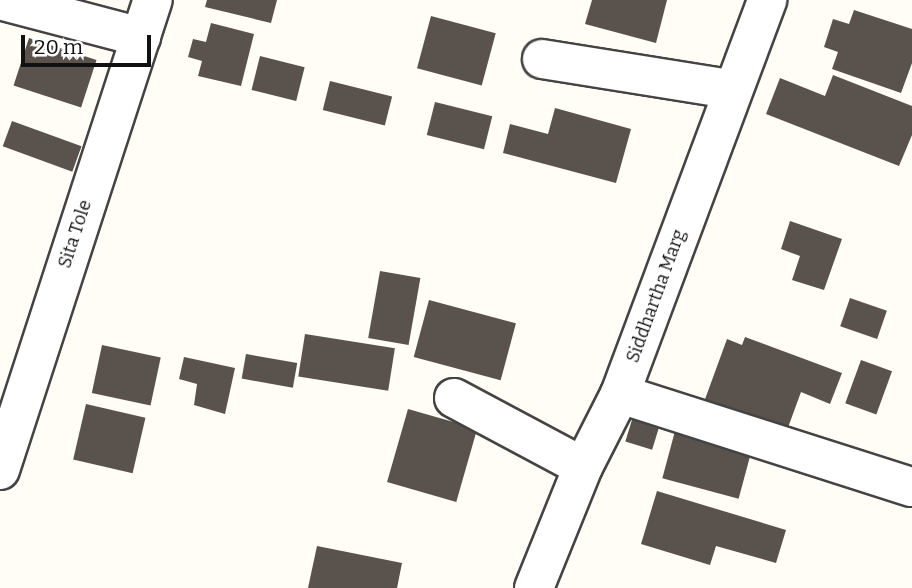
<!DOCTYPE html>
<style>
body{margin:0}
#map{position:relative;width:912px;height:588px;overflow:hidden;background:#fffdf5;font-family:Bitter,serif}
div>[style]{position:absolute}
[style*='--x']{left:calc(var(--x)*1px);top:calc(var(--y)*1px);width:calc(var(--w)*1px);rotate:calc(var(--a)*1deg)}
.building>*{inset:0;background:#5a524d;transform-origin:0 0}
.roads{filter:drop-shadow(2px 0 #444) drop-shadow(-2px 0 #444) drop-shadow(0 2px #444) drop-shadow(0 -2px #444)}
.street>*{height:38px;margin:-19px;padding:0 19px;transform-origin:19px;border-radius:19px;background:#fff}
span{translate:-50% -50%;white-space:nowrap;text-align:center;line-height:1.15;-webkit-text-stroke:7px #fff;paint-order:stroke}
.street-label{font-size:18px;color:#111}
.scale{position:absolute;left:21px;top:35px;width:130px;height:32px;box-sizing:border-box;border:4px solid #111;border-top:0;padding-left:9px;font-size:21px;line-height:24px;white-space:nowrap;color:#111;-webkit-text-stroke:5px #fff;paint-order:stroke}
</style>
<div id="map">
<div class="building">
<div style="clip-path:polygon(207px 0,277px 0,271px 23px,205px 7px)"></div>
<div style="clip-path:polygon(592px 0,667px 0,656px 43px,585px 24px)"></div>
<div style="clip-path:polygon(854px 10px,912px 29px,912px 63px,901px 93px,832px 69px,838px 52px,824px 47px,833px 19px,849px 24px)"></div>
<div style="left:431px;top:16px;width:67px;height:54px;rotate:15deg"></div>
<div style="clip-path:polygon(211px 23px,254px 34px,241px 86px,198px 76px,202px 61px,188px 57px,193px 39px,206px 42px)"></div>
<div style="left:29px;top:38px;width:71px;height:50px;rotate:18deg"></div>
<div style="left:260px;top:56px;width:46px;height:35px;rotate:14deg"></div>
<div style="clip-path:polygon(833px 75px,912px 106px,912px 135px,899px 166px,766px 114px,780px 78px,825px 96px)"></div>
<div style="left:330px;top:81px;width:64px;height:30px;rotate:14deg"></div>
<div style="left:435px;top:102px;width:59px;height:34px;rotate:14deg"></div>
<div style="clip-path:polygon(555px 108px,631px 129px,616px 183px,503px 153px,510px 124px,548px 134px)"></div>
<div style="left:12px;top:121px;width:74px;height:27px;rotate:20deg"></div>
<div style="clip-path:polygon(790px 221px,842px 239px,824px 290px,792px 280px,800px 256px,781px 249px)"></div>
<div style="left:380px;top:271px;width:41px;height:68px;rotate:10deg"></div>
<div style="left:850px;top:298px;width:39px;height:30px;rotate:19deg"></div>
<div style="left:429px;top:300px;width:90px;height:59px;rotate:15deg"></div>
<div style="left:305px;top:334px;width:91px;height:43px;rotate:9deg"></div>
<div style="clip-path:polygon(745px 337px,842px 373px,830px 404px,801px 392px,786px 433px,704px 402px,727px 339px,742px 345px)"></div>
<div style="left:102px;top:345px;width:60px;height:49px;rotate:12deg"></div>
<div style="left:246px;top:354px;width:52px;height:25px;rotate:10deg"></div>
<div style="clip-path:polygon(184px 357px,235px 368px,225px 414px,194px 405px,197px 384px,179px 379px)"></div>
<div style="left:861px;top:360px;width:33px;height:46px;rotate:20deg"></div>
<div style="left:86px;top:404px;width:61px;height:57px;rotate:13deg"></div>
<div style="left:408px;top:409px;width:72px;height:76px;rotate:16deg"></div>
<div style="left:635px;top:410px;width:28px;height:33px;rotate:17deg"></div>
<div style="left:675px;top:431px;width:79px;height:49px;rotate:15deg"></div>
<div style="clip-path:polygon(657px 491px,786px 530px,776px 563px,716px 546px,710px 565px,641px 544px)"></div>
<div style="clip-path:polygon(317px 546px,402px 563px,397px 588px,308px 588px)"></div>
</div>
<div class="roads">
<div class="street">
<div style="--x:0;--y:0;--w:146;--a:14.7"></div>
<div style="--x:542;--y:59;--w:190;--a:9.1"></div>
<div style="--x:620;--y:394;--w:306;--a:17.7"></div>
<div style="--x:454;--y:398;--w:146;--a:28.1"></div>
<div style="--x:0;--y:470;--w:494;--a:-72"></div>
<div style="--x:534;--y:588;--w:131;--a:-68"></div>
<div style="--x:583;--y:467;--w:82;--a:-63.1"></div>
<div style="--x:620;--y:394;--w:421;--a:-69.5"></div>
</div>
</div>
<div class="street-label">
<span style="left:75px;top:234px;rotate:-72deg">Sita Tole</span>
<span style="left:656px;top:296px;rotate:-70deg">Siddhartha Marg</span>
</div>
<div class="scale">20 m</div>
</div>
